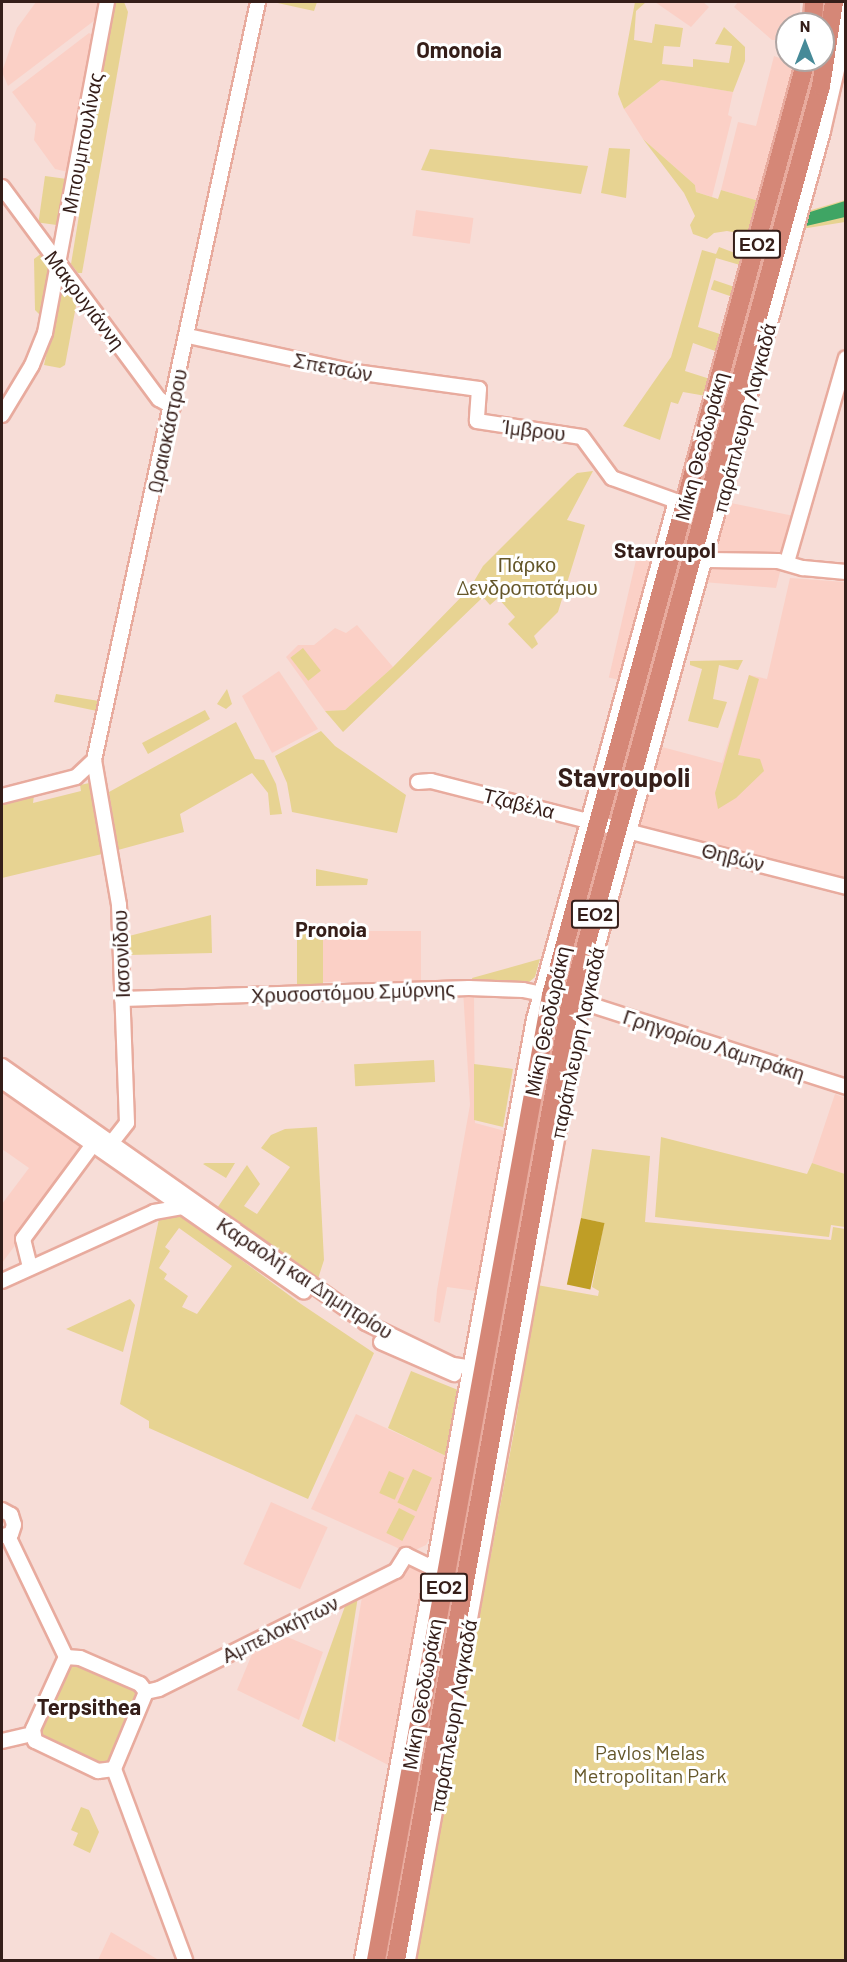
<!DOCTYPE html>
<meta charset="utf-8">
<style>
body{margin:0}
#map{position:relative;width:847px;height:1962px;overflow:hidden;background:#f7ddd7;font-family:Barlow,sans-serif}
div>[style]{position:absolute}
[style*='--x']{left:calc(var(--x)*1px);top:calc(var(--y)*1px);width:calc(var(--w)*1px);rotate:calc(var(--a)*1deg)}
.built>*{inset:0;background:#fbd0c6;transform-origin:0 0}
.green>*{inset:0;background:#e7d392;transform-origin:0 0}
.forest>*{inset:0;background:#bf9e26;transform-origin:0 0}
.water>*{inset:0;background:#3fa564}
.roads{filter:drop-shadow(2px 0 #e8ab9e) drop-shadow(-2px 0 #e8ab9e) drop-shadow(0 2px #e8ab9e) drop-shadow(0 -2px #e8ab9e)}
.secondary>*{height:14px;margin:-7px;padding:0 7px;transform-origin:7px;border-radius:7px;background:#fff}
.highway>*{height:18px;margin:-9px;padding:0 9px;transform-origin:9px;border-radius:9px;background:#d58777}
span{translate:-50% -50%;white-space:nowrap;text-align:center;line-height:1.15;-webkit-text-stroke:6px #fff;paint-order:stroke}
.shield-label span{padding:2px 4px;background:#fff;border:2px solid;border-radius:4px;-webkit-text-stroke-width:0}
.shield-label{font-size:18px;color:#351e19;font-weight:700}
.street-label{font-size:20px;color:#351e19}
.park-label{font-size:20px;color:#645629}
.neighbourhood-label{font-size:21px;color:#351e19;font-weight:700}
.quarter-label{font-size:22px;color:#351e19;font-weight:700}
.district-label{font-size:26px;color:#351e19;font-weight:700}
.frame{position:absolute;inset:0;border:3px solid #351e19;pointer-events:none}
.north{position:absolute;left:775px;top:12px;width:60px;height:60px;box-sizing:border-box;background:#fff;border:2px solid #aea5a3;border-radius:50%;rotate:0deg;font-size:16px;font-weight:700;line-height:24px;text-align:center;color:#351e19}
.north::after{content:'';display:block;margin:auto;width:21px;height:27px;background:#468a98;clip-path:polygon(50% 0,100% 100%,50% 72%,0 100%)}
</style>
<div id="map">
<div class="built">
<div style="clip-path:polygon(36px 2px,100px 2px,99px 17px,8px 86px,2px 72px,17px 28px)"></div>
<div style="clip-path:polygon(655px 2px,703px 2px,709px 7px,691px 27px)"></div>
<div style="clip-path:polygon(738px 2px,800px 2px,800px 24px,787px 24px,787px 40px,772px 40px,734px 7px)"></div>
<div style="clip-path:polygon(89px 33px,94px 36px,68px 172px,55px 169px,34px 140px,36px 124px,12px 92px)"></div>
<div style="clip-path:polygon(774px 56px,794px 63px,759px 201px,721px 190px,738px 122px,756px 126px)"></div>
<div style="clip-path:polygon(661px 80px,733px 92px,728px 115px,732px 117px,712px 197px,696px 192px,695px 185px,643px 139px,624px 109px)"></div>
<div style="left:416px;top:210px;width:58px;height:26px;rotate:8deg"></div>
<div style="clip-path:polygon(726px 502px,794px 516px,776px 588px,703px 582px)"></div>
<div style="left:639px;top:547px;width:17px;height:134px;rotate:13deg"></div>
<div style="clip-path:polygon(790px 578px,845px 582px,845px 881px,640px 827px,662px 747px,722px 763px,749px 675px,767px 679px)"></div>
<div style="clip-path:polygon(357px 625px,393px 667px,345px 710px,325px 711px,286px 657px,298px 645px,314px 645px,335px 628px,346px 633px)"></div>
<div style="clip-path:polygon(279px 671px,318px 729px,272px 753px,242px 696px)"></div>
<div style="left:421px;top:931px;width:51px;height:98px;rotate:90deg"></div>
<div style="clip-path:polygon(463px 990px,474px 990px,475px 1123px,505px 1131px,476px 1291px,447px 1287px,440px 1323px,434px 1321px,437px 1290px,470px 1105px)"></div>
<div style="clip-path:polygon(2px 1087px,88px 1147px,2px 1263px,2px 1204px,29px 1168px,2px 1149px)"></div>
<div style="clip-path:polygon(835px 1094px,845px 1098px,845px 1174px,812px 1163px)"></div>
<div style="clip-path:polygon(356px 1414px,448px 1457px,434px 1531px,426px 1545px,409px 1553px,311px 1509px)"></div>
<div style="left:271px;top:1502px;width:62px;height:68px;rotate:24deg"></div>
<div style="clip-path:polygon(412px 1560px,429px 1569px,392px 1767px,338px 1739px,363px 1591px,408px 1569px)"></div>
<div style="clip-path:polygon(285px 1636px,323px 1652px,299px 1720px,237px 1690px,255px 1647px)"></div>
<div style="clip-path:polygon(111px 1932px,157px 1959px,156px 1960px,98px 1960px)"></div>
</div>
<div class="green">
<div style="clip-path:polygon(114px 2px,124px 2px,128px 12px,82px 273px,78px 273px,71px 264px)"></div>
<div style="clip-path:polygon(273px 2px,317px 2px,314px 11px)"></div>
<div style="clip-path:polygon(635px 2px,646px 2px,636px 11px,634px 40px,652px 43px,655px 24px,683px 28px,680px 47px,664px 46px,662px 64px,693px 67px,693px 59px,729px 63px,732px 46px,715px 44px,724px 27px,745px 47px,745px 61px,733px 92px,661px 80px,624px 109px,618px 94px)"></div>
<div style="clip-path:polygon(643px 139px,695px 185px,696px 192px,718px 199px,721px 190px,759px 201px,749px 235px,727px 231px,714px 233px,707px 239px,693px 234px,690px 225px,695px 216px,684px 193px)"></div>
<div style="clip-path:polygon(609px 148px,630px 149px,626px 198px,601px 193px)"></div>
<div style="clip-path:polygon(430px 149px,588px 166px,581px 194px,421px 170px)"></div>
<div style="left:45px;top:176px;width:22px;height:47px;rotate:8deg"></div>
<div style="clip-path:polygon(778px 189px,777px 208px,710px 452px,712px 434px)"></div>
<div style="clip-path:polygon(845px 200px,845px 222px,801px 229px,808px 211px)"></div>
<div style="clip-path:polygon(719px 247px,743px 256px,740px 265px,716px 258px,698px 327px,723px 335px,718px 352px,693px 343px,685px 371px,710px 379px,706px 396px,683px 392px,678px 404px,671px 402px,660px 440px,623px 426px,671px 357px,702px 250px,716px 254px)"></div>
<div style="clip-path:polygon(42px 253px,50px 265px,41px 316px,35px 310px,34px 259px)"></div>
<div style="left:714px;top:280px;width:21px;height:10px;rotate:19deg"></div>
<div style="clip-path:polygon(69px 292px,76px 306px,65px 365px,60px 368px,44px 365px,60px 293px)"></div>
<div style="clip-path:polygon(593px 471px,567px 520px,585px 525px,558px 612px,534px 636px,538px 644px,532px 649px,508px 624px,515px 617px,498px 598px,490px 605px,483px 597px,343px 732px,325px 711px,345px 710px,393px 667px,470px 588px,483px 566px,570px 479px,577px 473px)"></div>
<div style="left:303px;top:648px;width:29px;height:16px;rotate:52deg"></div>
<div style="clip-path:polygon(743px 660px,738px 670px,719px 665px,713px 699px,727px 702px,718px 728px,688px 721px,702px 669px,690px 665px,690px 661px)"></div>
<div style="clip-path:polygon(749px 675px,759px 679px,738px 755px,760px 759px,764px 771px,736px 798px,718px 809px,715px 793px)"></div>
<div style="clip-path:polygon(227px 689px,232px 704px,226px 709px,217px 704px)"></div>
<div style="clip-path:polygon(56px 694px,99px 701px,97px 711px,54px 702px)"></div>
<div style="clip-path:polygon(205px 710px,210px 719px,148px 754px,142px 743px)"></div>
<div style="clip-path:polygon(236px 722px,255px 759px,264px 760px,276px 784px,282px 814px,270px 815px,268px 793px,252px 773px,180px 814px,184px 832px,118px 850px,109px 792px)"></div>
<div style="clip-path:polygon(321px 731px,335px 746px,406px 795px,397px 833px,292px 812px,287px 783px,275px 756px)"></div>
<div style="clip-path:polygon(94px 782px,102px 854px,2px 878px,2px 803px,34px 795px,33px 803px,81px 791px,80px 785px)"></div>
<div style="clip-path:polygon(316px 869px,368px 879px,367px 885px,316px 886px)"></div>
<div style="clip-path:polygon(211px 915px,212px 953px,130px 955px,129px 936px)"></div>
<div style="left:297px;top:932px;width:26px;height:54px"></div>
<div style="clip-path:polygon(540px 959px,535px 977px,528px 983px,473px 981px,472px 978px)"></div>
<div style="left:434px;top:1060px;width:22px;height:80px;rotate:87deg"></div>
<div style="clip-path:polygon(474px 1064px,513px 1069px,503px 1127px,474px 1120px)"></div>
<div style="clip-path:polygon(317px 1127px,324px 1260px,316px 1285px,215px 1211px,247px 1165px,260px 1184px,244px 1206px,257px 1214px,290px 1167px,261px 1148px,271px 1135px,285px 1129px)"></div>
<div style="clip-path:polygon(661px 1137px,807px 1174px,812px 1163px,845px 1174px,845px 1227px,831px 1225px,829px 1237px,655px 1217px)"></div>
<div style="clip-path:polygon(592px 1149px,650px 1156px,645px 1222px,831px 1240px,833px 1227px,845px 1229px,845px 1960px,415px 1960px,516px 1421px,537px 1285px,598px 1296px,599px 1291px,592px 1287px,604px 1223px,581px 1218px)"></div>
<div style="clip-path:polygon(235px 1163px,226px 1178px,203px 1164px,205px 1163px)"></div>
<div style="clip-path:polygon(evenodd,178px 1213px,301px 1304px,374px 1353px,308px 1499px,149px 1428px,149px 1421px,120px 1404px,159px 1219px,178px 1213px,179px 1228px,232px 1266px,197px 1314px,182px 1307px,188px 1296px,164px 1279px,167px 1274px,159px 1268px,170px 1251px,165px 1247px,179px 1228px)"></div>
<div style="clip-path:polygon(130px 1299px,135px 1305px,123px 1352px,66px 1329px)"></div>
<div style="clip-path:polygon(411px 1371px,458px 1390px,448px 1457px,388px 1428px)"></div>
<div style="left:413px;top:1469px;width:21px;height:37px;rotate:25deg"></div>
<div style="left:389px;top:1471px;width:17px;height:24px;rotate:24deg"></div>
<div style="left:399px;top:1508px;width:18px;height:28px;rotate:27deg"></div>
<div style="clip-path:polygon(359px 1590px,335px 1742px,302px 1726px,349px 1595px)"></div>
<div style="clip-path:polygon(66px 1657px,144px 1688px,114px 1769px,39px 1746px,33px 1729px)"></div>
<div style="clip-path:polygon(81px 1807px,89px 1810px,99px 1832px,90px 1853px,73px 1845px,78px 1833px,71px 1830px)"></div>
</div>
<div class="forest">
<div style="left:581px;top:1218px;width:24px;height:68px;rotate:12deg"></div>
</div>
<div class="water">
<div style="clip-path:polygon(845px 201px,845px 217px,802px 227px,807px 213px)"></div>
</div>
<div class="roads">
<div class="secondary">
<div style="--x:2;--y:187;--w:264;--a:53.5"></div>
<div style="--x:159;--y:399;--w:16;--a:30"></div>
<div style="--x:188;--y:336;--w:171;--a:12.2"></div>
<div style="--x:355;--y:372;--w:125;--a:7.8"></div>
<div style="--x:479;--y:389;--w:32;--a:94"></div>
<div style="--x:477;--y:421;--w:106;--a:8.7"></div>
<div style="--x:582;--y:437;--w:51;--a:53.8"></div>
<div style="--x:612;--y:478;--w:68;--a:19.8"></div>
<div style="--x:676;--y:501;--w:537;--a:105.33"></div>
<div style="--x:534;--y:1019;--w:957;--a:100.36"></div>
<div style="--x:2;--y:415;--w:58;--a:-59"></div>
<div style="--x:32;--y:365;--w:35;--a:-68"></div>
<div style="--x:45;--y:333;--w:337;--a:-79.4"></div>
<div style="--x:664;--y:548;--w:47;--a:14.9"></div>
<div style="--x:709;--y:560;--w:69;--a:0.8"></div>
<div style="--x:778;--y:561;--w:26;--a:16"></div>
<div style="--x:803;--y:568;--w:43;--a:5.3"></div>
<div style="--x:787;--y:562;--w:212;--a:-73.9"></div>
<div style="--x:94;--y:760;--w:147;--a:80.2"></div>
<div style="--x:119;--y:905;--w:218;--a:87.9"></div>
<div style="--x:127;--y:1123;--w:28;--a:128"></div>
<div style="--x:418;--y:782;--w:13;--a:-4"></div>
<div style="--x:431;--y:781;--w:428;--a:14.3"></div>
<div style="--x:2;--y:796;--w:76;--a:-14.4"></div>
<div style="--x:76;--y:777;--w:25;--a:-43"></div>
<div style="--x:94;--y:760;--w:776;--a:-77.79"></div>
<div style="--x:122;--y:999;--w:347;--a:-1.8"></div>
<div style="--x:469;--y:988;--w:54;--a:2.1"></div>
<div style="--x:523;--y:990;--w:60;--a:11.5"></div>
<div style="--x:582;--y:1002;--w:277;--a:17.8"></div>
<div style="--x:2;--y:1066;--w:446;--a:35.2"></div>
<div style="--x:366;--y:1323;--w:97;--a:25.8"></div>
<div style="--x:453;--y:1365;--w:28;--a:8"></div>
<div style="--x:2;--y:1081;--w:368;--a:34.9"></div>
<div style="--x:30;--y:1267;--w:29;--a:-104"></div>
<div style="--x:23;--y:1239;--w:124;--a:-53.5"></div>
<div style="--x:2;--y:1281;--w:167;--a:-24.4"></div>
<div style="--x:154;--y:1212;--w:27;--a:-10"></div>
<div style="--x:381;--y:1342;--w:80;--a:23.7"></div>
<div style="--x:2;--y:1510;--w:10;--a:29"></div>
<div style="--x:11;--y:1515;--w:10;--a:73"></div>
<div style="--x:14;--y:1525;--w:9;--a:108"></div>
<div style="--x:11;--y:1534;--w:9;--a:167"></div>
<div style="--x:8;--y:1536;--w:134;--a:64.4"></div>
<div style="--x:66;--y:1657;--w:79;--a:114.6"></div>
<div style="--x:33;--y:1729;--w:12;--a:81"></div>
<div style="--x:35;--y:1741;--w:70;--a:25.5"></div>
<div style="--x:98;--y:1771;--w:16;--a:-7"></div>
<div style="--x:66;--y:1657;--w:14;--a:4"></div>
<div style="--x:80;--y:1658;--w:65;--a:23.4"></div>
<div style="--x:140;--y:1684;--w:10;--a:53"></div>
<div style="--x:146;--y:1692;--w:83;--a:112.6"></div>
<div style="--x:146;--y:1692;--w:13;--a:-13"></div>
<div style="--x:159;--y:1689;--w:265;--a:-26.5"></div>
<div style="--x:396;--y:1571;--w:19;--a:-58"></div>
<div style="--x:406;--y:1555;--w:32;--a:26"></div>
<div style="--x:2;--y:1741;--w:32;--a:-13"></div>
<div style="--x:114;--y:1769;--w:204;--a:69.6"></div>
<div style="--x:408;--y:1960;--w:974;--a:-79.71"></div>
<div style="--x:582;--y:1002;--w:904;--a:-74.53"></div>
<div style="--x:823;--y:131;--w:72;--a:-77.1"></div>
<div style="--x:839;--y:61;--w:59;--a:-85.2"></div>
</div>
<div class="highway">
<div style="--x:813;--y:24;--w:22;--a:-87"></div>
<div style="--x:376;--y:1960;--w:981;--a:-79.72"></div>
<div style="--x:551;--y:995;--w:969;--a:-74.74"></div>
<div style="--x:396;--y:1960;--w:976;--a:-79.67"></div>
<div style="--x:571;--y:1000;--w:948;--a:-74.7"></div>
<div style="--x:821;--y:86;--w:85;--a:-81.2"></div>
</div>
</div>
<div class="shield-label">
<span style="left:757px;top:244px">ΕΟ2</span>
<span style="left:595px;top:914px">ΕΟ2</span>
<span style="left:444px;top:1587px">ΕΟ2</span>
</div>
<div class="street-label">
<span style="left:82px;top:143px;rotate:-79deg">Μπουμπουλίνας</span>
<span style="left:85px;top:300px;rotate:53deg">Μακρυγιάννη</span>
<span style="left:333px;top:367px;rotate:11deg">Σπετσών</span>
<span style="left:744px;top:418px;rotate:-75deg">παράπλευρη Λαγκαδά</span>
<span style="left:534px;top:430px;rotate:7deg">Ίμβρου</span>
<span style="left:167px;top:431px;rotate:-78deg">Ωραιοκάστρου</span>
<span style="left:701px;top:446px;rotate:-75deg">Μίκη Θεοδωράκη</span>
<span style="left:519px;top:803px;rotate:14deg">Τζαβέλα</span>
<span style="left:733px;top:857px;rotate:14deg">Θηβών</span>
<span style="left:121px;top:954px;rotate:-92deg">Ιασονίδου</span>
<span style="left:353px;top:992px;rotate:-2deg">Χρυσοστόμου Σμύρνης</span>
<span style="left:547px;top:1021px;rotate:-78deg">Μίκη Θεοδωράκη</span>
<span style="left:577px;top:1043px;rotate:-78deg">παράπλευρη Λαγκαδά</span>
<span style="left:714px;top:1045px;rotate:18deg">Γρηγορίου Λαμπράκη</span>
<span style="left:305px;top:1278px;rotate:33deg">Καραολή και Δημητρίου</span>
<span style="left:280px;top:1629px;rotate:-26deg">Αμπελοκήπων</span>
<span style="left:422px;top:1694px;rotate:-80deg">Μίκη Θεοδωράκη</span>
<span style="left:453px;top:1716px;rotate:-80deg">παράπλευρη Λαγκαδά</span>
</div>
<div class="park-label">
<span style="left:527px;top:576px">Πάρκο<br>Δενδροποτάμου</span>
<span style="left:650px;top:1764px">Pavlos Melas<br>Metropolitan Park</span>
</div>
<div class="neighbourhood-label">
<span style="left:665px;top:550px">Stavroupol</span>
<span style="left:331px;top:929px">Pronoia</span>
</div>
<div class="quarter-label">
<span style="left:459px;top:50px">Omonoia</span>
<span style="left:89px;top:1707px">Terpsithea</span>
</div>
<div class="district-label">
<span style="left:624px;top:777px">Stavroupoli</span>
</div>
<div class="frame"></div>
<div class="north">N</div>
</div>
